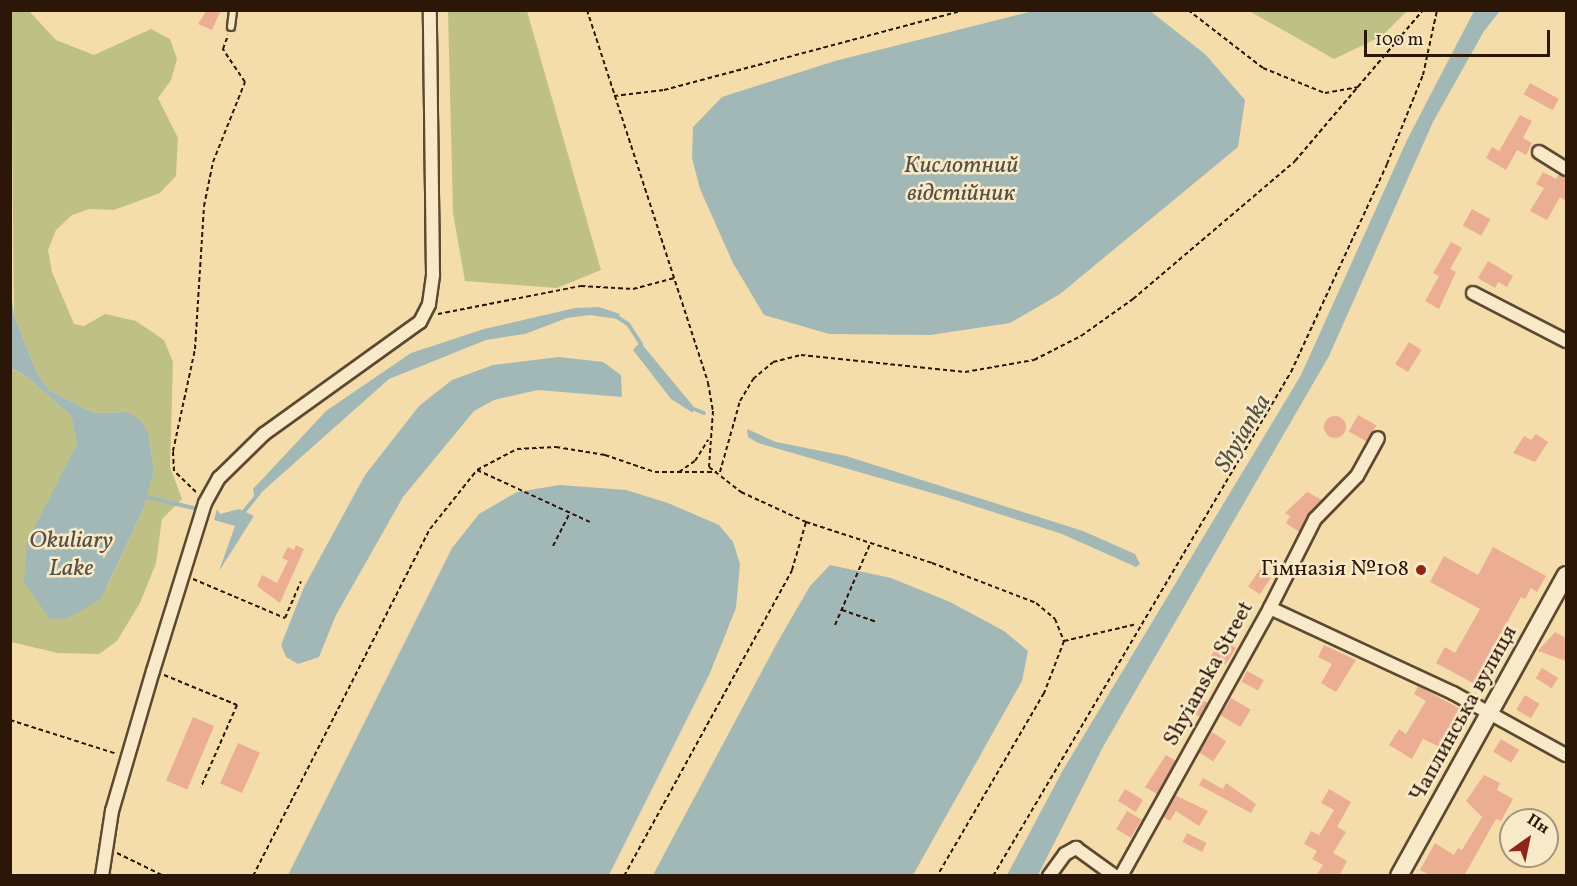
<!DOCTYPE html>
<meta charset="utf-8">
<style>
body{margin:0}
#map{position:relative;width:1577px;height:886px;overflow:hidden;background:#f4ddab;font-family:Vollkorn,serif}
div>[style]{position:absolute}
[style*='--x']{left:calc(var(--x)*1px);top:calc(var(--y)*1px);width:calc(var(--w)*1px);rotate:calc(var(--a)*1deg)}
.green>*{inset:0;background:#bfc086}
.water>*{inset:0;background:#a2b8b6}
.stream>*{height:4px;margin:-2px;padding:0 2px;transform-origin:2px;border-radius:2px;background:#a2b8b6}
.building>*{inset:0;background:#ebae93;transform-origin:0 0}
.round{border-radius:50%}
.path>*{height:2px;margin-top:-1px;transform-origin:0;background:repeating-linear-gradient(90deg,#2b1607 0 4.5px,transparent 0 7.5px)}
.roads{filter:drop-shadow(2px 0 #5d4830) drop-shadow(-2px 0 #5d4830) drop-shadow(0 2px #5d4830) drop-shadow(0 -2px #5d4830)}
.lane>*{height:6px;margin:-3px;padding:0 3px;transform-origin:3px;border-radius:3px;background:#f8e9c8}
.street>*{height:12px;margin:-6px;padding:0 6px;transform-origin:6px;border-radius:6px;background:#f8e9c8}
.secondary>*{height:16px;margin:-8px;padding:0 8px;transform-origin:8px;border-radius:8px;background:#f8e9c8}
.dots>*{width:16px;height:16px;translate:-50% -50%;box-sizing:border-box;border:3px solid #f8e9c8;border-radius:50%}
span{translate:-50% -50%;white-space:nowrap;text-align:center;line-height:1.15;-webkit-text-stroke:5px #f8e9c8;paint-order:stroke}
.poi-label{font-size:22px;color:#2b1607}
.right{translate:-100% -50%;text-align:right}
.street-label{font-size:22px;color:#2b1607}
.water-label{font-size:24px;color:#554f44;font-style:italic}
.frame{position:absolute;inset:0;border:12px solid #2b1607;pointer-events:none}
.north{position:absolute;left:1499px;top:808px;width:60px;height:60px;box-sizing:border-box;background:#f8e9c8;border:2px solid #a6957b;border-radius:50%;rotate:33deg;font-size:16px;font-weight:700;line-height:24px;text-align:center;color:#2b1607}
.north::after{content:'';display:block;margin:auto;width:21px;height:27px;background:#8f2418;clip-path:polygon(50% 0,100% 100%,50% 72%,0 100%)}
.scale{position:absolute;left:1364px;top:30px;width:186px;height:27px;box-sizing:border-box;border:3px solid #2b1607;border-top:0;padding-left:8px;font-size:18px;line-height:21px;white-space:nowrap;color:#2b1607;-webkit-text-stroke:4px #f8e9c8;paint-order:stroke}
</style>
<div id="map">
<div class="green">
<div style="clip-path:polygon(11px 11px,29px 11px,56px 40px,94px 55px,151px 29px,170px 39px,177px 59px,171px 80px,158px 98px,178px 138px,176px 176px,160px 193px,114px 210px,89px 209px,72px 215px,56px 230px,48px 250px,52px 272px,74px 324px,84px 326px,105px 314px,136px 321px,164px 340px,173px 362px,170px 467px,182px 499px,162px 519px,156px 563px,140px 603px,117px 641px,99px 654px,58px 653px,11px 642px,10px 368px,26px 376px,71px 416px,77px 444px,59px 482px,107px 587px,143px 510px,154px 472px,149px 435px,128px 412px,94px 413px,49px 390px,37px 373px,14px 316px)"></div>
<div style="clip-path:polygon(448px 11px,527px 11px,601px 270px,557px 288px,465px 281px,453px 213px)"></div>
<div style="clip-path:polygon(1249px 11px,1407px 11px,1382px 36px,1334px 59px)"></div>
</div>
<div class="water">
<div style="clip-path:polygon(1033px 11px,1150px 11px,1205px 54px,1245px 100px,1238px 147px,1060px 294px,1010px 323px,930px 335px,829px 334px,764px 315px,733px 263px,700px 189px,692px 158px,693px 127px,722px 97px,835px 61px)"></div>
<div style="clip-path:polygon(1474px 11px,1500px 11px,1484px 31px,1433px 122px,1329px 356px,1103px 747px,1038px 875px,1007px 875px,1063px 770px,1301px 375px,1407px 140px)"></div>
<div style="clip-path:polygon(10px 285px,14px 316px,37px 373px,49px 390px,94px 413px,128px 412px,141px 421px,149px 435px,154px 472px,143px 510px,101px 599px,68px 618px,50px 619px,24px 582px,27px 542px,77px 444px,71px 416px,26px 376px,11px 368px)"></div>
<div style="clip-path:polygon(599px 307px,620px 314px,617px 319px,590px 315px,567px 318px,525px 334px,486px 340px,389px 379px,255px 498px,253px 489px,326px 411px,411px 353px,484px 329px,575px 308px)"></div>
<div style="clip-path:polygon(640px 342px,693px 406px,693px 413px,671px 399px,633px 350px)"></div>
<div style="clip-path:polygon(559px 357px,603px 362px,621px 375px,622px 397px,538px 390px,494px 400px,474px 411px,403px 497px,336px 615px,319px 657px,298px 664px,286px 657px,281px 645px,304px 587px,365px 475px,419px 406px,452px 380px,493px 365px)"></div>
<div style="clip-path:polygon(747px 429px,776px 442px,846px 456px,1083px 531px,1135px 554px,1140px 564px,1136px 567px,1062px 534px,946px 497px,758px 443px,748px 437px)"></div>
<div style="clip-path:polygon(560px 485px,626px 490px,668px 503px,719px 525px,733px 542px,740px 564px,736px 608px,710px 673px,609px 875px,288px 875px,452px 548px,479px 514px,517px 492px)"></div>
<div style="clip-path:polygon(217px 509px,220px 514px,239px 509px,254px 516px,219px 571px,235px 526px,214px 520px)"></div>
<div style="clip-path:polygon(830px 565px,891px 578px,950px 602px,1004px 631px,1028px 651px,1022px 681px,913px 875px,653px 875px,777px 643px,810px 586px)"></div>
</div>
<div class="stream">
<div style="--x:614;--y:315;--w:17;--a:33"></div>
<div style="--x:628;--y:324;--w:24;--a:57"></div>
<div style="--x:689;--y:407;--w:16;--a:22"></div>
<div style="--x:147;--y:497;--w:48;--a:13.2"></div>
<div style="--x:242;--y:514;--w:26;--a:-51"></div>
</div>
<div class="building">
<div style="clip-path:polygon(207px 10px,221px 10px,212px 30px,198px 24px)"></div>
<div style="left:1530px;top:83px;width:33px;height:13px;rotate:29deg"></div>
<div style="clip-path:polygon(1520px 115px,1532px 121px,1523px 138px,1532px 143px,1526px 155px,1517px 150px,1506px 170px,1486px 158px,1492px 147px,1499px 151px)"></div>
<div style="clip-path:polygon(1543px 172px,1556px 179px,1559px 174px,1566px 177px,1566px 201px,1560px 197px,1547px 220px,1530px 211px,1544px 188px,1536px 184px)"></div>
<div style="left:1472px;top:209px;width:21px;height:19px;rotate:29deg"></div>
<div style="clip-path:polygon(1451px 242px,1462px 248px,1450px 269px,1456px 272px,1439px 309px,1425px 301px,1439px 276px,1433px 273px)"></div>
<div style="clip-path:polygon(1488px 261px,1513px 276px,1507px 287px,1498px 282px,1495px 288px,1478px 278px)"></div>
<div style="left:1409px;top:342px;width:15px;height:26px;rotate:32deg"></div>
<div style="left:1358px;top:415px;width:21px;height:19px;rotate:29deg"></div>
<div class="round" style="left:1324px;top:416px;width:22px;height:22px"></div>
<div style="clip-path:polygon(1536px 434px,1548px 442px,1535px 462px,1513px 453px,1524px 436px,1531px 440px)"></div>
<div style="clip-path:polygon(1307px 492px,1322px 500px,1299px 532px,1286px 523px,1290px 516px,1285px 513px)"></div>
<div style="clip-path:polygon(296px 545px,304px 549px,280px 603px,257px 586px,262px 575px,277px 583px,288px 561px,282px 558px,288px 547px,294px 550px)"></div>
<div style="clip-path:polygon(1493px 547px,1546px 576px,1537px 592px,1531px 588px,1525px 599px,1521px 597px,1482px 668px,1492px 674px,1484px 689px,1436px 663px,1445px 647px,1455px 653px,1480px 609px,1430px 582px,1444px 556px,1478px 575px)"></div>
<div style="left:1260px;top:569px;width:14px;height:21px;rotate:34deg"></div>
<div style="clip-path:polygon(1555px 632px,1566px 638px,1566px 661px,1538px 651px)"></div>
<div style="left:1222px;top:639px;width:17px;height:20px;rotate:33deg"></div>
<div style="clip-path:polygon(1324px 645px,1356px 660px,1336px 692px,1321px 683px,1332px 664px,1318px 657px)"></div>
<div style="left:1542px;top:668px;width:19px;height:12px;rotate:32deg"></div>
<div style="left:1247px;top:671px;width:19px;height:12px;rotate:28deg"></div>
<div style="clip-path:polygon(1418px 686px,1468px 713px,1444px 749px,1423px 739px,1412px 759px,1389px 745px,1399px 729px,1406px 734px,1426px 701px,1414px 694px)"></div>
<div style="left:1193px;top:695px;width:17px;height:16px;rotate:28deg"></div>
<div style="left:1525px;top:695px;width:17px;height:17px;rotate:31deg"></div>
<div style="left:1231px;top:698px;width:23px;height:20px;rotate:31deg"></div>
<div style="left:193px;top:717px;width:23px;height:69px;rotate:23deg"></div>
<div style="left:1212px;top:732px;width:17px;height:24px;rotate:33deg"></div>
<div style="left:1501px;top:739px;width:21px;height:15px;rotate:31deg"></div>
<div style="left:238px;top:743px;width:24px;height:44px;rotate:24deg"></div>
<div style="clip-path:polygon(1166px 755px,1176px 761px,1157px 794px,1145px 787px)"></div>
<div style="clip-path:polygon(1484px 775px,1500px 783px,1497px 790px,1513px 799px,1501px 821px,1496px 819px,1464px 876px,1431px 876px,1420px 870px,1435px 843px,1454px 855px,1458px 848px,1462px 850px,1482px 817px,1466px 801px)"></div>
<div style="clip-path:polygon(1203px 778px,1223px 789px,1226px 783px,1256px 804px,1251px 813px,1199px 785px)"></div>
<div style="left:1125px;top:789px;width:21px;height:14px;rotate:31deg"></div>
<div style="clip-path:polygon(1329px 789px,1351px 802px,1337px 827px,1346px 832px,1333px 853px,1347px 861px,1339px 876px,1316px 876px,1323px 865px,1312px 859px,1317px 851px,1304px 844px,1311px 831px,1319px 835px,1334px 810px,1321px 803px)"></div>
<div style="clip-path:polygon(1175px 795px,1208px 811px,1199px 826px,1176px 811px,1170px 821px,1163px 817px)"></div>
<div style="left:1127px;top:811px;width:17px;height:21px;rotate:31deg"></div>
<div style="left:1187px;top:833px;width:22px;height:10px;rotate:27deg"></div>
</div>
<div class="path">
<div style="--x:587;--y:10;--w:392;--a:72"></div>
<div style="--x:708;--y:383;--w:28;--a:80"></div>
<div style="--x:713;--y:411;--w:56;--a:94.1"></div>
<div style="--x:709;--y:467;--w:41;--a:38"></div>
<div style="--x:741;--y:492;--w:72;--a:24.8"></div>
<div style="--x:806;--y:522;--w:133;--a:18"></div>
<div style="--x:932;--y:563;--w:111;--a:21"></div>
<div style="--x:1036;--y:603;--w:25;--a:40"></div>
<div style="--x:1055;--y:619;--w:24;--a:68"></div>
<div style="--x:1064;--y:641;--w:56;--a:111"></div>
<div style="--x:1044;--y:693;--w:212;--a:120.3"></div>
<div style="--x:1188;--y:10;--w:95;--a:37.7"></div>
<div style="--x:1263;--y:68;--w:67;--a:22"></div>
<div style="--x:1325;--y:93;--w:34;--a:-10"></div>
<div style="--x:614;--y:96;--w:50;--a:-6.8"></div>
<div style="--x:664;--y:90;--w:311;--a:-14.9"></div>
<div style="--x:438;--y:314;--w:146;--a:-11.1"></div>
<div style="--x:581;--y:286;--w:52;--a:3.3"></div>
<div style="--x:633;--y:289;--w:43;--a:-14.7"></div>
<div style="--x:477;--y:470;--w:124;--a:24.7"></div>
<div style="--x:679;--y:472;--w:19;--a:-35"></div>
<div style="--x:695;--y:461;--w:25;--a:-58"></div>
<div style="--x:720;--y:472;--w:74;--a:-74.3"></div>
<div style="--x:740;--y:401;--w:26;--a:-59"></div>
<div style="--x:753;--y:379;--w:26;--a:-40"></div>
<div style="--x:773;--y:362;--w:29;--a:-14"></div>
<div style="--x:801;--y:355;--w:165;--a:5.9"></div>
<div style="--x:965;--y:372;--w:70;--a:-9.9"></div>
<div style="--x:1034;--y:360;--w:53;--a:-27.1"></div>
<div style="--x:1081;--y:336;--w:64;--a:-35.4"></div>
<div style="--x:1133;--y:299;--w:213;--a:-40.4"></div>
<div style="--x:1295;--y:161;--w:198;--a:-49.7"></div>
<div style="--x:196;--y:492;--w:30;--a:-136"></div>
<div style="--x:174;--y:471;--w:20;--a:-93"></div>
<div style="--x:173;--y:451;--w:104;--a:-77.8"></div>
<div style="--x:195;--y:349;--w:143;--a:-86.4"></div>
<div style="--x:204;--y:206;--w:45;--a:-78.4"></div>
<div style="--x:213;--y:162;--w:86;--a:-68.2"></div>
<div style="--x:245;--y:82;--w:40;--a:-124"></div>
<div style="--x:223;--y:49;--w:15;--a:-70"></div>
<div style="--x:553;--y:546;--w:37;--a:-63"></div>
<div style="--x:193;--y:579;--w:100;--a:23"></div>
<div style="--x:285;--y:618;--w:40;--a:-66.6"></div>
<div style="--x:842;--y:610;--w:36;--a:19"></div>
<div style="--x:835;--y:625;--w:90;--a:-66.6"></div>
<div style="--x:1064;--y:641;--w:75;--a:-13.1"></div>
<div style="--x:164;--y:675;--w:79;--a:22.3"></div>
<div style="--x:237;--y:705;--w:90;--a:113.7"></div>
<div style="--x:10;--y:720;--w:112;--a:17.6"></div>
<div style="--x:117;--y:853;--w:52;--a:26.1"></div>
<div style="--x:253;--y:876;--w:390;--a:-63"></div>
<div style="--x:430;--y:529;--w:75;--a:-51.5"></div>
<div style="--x:477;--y:470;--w:45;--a:-27.7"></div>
<div style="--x:517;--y:449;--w:39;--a:-3"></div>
<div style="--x:556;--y:447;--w:50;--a:9.3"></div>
<div style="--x:605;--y:455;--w:53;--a:18.8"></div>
<div style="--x:655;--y:472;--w:62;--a:0"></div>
<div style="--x:624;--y:876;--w:349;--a:-61.2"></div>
<div style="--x:792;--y:570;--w:50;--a:-73.7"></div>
<div style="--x:993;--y:876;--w:586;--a:-59.41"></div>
<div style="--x:1291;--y:372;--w:229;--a:-65.2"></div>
<div style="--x:1387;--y:164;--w:96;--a:-68"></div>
<div style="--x:1423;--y:75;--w:66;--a:-77.8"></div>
</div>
<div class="roads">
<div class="lane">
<div style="--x:231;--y:27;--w:17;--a:-83"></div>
</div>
<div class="street">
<div style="--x:1539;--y:152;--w:32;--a:32"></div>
<div style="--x:1473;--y:293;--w:105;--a:27.3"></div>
<div style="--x:1270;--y:608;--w:202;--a:24.9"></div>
<div style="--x:1453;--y:693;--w:129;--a:28.8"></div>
<div style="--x:102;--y:876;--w:66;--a:-81.3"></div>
<div style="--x:112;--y:811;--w:146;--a:-73.7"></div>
<div style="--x:153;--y:671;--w:176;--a:-72.8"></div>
<div style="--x:205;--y:503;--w:29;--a:-61"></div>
<div style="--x:219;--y:478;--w:63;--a:-44.4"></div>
<div style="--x:264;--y:434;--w:192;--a:-35.7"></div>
<div style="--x:420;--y:322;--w:20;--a:-63"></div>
<div style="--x:429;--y:304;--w:30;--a:-82"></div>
<div style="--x:433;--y:274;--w:264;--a:-90.7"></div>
<div style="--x:1049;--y:876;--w:27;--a:-54"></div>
<div style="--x:1065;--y:854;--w:13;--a:-29"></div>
<div style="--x:1076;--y:848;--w:48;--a:35.7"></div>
<div style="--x:1121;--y:876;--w:307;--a:-60.9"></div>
<div style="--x:1270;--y:608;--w:100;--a:-63.2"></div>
<div style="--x:1315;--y:519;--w:60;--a:-45.7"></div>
<div style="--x:1357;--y:476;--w:43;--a:-61.1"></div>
</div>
<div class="secondary">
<div style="--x:1399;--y:876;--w:344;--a:-61"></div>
</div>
</div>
<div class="dots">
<div style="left:1421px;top:570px;background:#8f2418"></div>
</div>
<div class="poi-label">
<span class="right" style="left:1409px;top:570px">Гімназія №108</span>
</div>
<div class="street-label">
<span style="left:1209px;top:674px;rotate:-61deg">Shyianska Street</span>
<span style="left:1464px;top:714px;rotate:-61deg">Чаплинська вулиця</span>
</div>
<div class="water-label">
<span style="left:961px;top:181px">Кислотний<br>відстійник</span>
<span style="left:1244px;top:434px;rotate:-59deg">Shyianka</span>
<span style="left:71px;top:556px">Okuliary<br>Lake</span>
</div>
<div class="frame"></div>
<div class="north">Пн</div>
<div class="scale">100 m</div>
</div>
